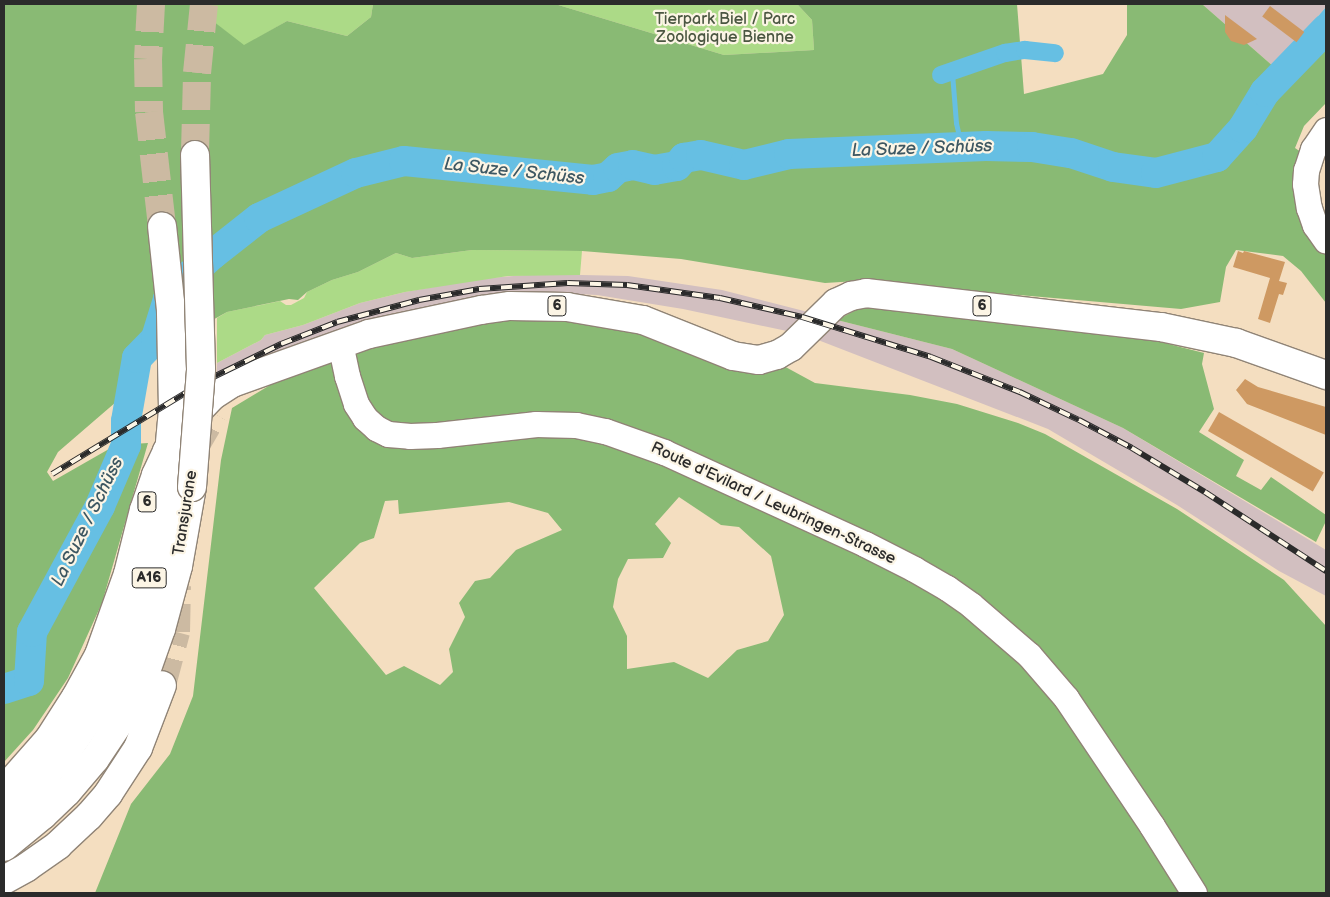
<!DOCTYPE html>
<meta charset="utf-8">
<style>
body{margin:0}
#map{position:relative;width:1330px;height:897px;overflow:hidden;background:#f4dec0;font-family:"Balsamiq Sans",sans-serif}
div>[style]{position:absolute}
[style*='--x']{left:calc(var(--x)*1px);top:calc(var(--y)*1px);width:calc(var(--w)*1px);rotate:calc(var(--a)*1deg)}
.industrial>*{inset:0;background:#d2bfc0}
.green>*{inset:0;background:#acda87}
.forest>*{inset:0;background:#89ba74}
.water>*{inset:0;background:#66bfe3}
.stream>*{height:5px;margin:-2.5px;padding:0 2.5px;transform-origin:2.5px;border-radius:2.5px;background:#66bfe3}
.canal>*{height:18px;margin:-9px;padding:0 9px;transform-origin:9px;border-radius:9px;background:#66bfe3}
.river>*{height:30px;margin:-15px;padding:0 15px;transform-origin:15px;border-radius:15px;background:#66bfe3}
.building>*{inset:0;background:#ce9962;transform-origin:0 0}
.major-tunnel>*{height:28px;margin-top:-14px;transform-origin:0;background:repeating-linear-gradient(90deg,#ccbaa2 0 28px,transparent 0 42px)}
.highway-tunnel>*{height:28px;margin-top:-14px;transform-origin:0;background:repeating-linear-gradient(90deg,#ccbaa2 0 28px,transparent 0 42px)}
.roads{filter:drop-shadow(1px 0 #908476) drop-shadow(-1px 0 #908476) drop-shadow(0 1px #908476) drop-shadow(0 -1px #908476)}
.minor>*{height:25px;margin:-12.5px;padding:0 12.5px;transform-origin:12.5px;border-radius:12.5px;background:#fff}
.major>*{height:28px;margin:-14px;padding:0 14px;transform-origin:14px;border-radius:14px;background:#fff}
.highway>*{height:28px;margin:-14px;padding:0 14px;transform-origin:14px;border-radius:14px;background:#fff}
.rail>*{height:5.5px;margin-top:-2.75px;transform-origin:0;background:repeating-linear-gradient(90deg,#fcf5e5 0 11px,#2b2b2b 0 22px);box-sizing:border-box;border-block:1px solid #2b2b2b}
.bridges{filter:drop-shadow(1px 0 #908476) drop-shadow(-1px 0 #908476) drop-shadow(0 1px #908476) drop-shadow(0 -1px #908476)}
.highway-bridge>*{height:28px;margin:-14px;padding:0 14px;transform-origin:14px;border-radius:14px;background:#fff}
span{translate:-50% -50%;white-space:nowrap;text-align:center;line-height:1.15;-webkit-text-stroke:4.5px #fcf5e5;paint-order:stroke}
.shield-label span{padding:1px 4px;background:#fcf5e5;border:1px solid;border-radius:4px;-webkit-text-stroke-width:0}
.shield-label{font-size:15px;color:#2b2b2b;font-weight:700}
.park-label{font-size:16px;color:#4b5742}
.street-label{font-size:16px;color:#2b2b2b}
.water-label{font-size:18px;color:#3d5762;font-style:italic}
.frame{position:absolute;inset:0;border:5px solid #2b2b2b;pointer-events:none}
</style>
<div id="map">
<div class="industrial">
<div style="clip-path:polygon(1202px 4px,1326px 4px,1326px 7px,1274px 67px)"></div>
<div style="clip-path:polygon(536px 274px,628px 276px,655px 280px,722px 290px,808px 312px,787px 331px,683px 309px,597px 295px,536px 292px,479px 297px,394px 313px,339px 329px,258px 362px,216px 382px,217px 363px,261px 340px,265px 335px,303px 325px,360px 303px,405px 292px,478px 279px)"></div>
<div style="clip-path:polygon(837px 320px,952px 349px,1123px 428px,1326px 550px,1326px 596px,1279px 571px,1177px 505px,1048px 429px,818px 340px)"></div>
</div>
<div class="green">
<div style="clip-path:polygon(191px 4px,373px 4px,371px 17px,347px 36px,287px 21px,244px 46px)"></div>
<div style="clip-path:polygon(555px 4px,797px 4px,812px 20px,814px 50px,724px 55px)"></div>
<div style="clip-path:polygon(472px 250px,582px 251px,580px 275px,508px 276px,405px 292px,360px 303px,303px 325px,265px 335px,261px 340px,217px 363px,217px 318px,227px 312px,280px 301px,286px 305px,291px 305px,304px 298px,307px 292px,332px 280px,358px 272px,396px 253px,412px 258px)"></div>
</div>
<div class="forest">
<div style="clip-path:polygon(4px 4px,191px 4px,244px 45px,287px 21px,347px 36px,371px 17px,373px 4px,555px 4px,724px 55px,814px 50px,812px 20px,797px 4px,1017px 4px,1024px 94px,1103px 74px,1127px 35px,1127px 4px,1202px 4px,1274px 67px,1326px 50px,1326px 103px,1304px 126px,1295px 148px,1304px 154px,1326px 241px,1326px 303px,1301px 271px,1283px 256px,1236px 250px,1226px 267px,1220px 302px,1181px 309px,857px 281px,825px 283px,681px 259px,582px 251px,472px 250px,412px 258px,396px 253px,358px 272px,332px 280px,307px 292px,298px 300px,289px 299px,227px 312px,164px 347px,116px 402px,58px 452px,47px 472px,53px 481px,116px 445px,148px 443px,102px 603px,68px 678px,33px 730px,4px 762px)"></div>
<div style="clip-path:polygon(866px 305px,1141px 337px,1204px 353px,1202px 364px,1214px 409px,1199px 432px,1244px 460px,1236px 476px,1261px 490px,1271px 477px,1326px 515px,1326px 521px,1316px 542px,1123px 428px,952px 349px,837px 320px)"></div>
<div style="clip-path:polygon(evenodd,510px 306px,769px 358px,815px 383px,910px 395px,957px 404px,1018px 423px,1045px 434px,1177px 509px,1284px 580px,1326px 626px,1326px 893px,95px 893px,131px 804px,170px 754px,193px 696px,221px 460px,232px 408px,340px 343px,510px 306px,679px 497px,721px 525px,739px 527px,771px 556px,784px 615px,768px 641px,737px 650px,708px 678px,674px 662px,627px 669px,627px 636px,613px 607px,618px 579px,628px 559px,663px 558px,671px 543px,655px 524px,679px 497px,510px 306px,398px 500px,399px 514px,509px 502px,548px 513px,562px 530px,516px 550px,490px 578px,475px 581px,459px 603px,465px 617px,449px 649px,453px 672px,440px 685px,404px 666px,386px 675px,314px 588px,360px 543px,374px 538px,385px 501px,398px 500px)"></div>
</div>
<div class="water">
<div style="clip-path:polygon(1326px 7px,1326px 50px,1274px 67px,1295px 43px)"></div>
</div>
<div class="stream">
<div style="--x:952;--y:73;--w:50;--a:85.4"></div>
<div style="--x:956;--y:123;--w:26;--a:77"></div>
</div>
<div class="canal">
<div style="--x:941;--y:75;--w:68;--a:-19"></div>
<div style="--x:1005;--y:53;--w:20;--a:-9"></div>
<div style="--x:1025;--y:50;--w:30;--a:6"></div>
</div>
<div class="river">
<div style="--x:4;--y:689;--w:26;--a:-18"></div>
<div style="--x:29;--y:681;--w:49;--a:-86.5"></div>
<div style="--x:32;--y:632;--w:143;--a:-61.6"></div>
<div style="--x:100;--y:506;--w:66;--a:-66.9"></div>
<div style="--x:126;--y:445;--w:24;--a:-90"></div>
<div style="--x:126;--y:421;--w:64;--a:-80.1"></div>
<div style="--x:137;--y:358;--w:28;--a:-46"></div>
<div style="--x:156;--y:338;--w:41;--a:-72.9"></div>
<div style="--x:168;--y:299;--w:18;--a:-52"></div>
<div style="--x:179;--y:285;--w:45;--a:-42.3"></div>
<div style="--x:212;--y:255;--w:60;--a:-38.2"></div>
<div style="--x:259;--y:218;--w:107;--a:-24.9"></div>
<div style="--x:356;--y:173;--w:49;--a:-14"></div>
<div style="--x:404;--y:161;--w:190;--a:5.7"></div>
<div style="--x:593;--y:180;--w:15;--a:-11"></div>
<div style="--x:608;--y:177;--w:13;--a:-42"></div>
<div style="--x:618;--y:168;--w:15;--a:-11"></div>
<div style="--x:633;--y:165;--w:22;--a:13"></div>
<div style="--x:654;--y:170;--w:23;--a:-10"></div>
<div style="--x:677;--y:166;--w:11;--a:-49"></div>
<div style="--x:684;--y:158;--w:17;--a:-10"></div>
<div style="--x:701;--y:155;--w:44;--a:13.1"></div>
<div style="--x:744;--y:165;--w:46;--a:-13.7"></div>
<div style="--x:789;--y:154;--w:197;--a:-2.3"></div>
<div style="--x:986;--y:146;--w:46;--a:1.2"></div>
<div style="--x:1032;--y:147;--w:39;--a:9"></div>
<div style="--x:1071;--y:153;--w:44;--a:18.4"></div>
<div style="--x:1113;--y:167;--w:43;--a:7.9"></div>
<div style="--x:1156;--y:173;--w:63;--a:-14.7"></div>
<div style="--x:1217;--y:157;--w:39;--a:-48"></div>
<div style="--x:1243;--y:128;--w:42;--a:-58.6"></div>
<div style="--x:1265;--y:92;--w:88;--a:-45.9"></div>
</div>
<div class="building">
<div style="left:1270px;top:6px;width:43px;height:13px;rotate:37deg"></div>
<div style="clip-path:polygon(1225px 15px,1257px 39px,1244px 45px,1231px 41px,1225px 32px)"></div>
<div style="clip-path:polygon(1238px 251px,1243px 253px,1244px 251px,1285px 262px,1279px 281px,1287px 283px,1283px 295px,1279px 294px,1270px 323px,1258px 319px,1270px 278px,1233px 267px)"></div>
<div style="clip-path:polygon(1245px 379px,1258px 387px,1326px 407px,1326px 435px,1247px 404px,1236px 390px)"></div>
<div style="left:1219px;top:412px;width:121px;height:22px;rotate:30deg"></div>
</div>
<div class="major-tunnel">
<div style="--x:193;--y:450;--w:42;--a:-59.7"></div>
<div style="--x:162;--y:685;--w:55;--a:-75.2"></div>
<div style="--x:176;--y:632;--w:46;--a:-88.8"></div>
</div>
<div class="highway-tunnel">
<div style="--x:151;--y:4;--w:55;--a:93.1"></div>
<div style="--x:148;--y:59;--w:53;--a:88.9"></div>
<div style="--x:149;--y:112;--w:115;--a:83.5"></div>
<div style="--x:195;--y:152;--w:79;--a:-88.5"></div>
<div style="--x:197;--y:73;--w:69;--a:-84.2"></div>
</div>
<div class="roads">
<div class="minor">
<div style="--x:1326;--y:130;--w:23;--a:124"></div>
<div style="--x:1313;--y:149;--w:22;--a:108"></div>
<div style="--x:1306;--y:170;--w:14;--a:94"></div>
<div style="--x:1305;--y:184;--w:24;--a:81"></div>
<div style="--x:1309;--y:208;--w:18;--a:71"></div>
<div style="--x:1315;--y:225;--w:19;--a:55"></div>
<div style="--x:340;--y:343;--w:34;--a:78"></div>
<div style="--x:347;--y:376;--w:29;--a:72"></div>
<div style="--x:356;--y:404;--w:17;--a:57"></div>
<div style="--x:365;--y:418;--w:15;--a:42"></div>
<div style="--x:376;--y:428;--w:13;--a:27"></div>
<div style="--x:388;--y:434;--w:22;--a:5"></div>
<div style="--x:410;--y:436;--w:27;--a:-2"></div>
<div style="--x:437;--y:435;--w:100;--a:-6.3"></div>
<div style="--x:536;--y:424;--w:40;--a:1.4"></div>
<div style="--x:576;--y:425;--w:30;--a:12"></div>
<div style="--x:605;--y:431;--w:63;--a:19.6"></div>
<div style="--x:664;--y:452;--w:221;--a:24.6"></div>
<div style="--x:865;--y:544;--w:55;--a:27"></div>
<div style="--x:914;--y:569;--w:38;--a:30"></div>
<div style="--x:947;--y:588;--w:29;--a:35"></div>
<div style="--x:971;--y:605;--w:77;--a:40.8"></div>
<div style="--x:1029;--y:655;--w:57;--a:49.3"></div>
<div style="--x:1066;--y:698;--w:154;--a:56.1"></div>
<div style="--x:1152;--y:826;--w:79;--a:57.9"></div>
</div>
<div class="major">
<div style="--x:4;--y:790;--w:68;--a:-48.6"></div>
<div style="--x:49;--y:739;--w:50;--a:-57.3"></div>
<div style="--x:76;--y:697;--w:48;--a:-61.3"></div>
<div style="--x:99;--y:655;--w:86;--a:-70.3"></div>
<div style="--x:128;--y:574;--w:66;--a:-76"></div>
<div style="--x:144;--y:510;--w:37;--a:-71"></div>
<div style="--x:156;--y:475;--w:26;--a:-65"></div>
<div style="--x:167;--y:451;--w:25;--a:-58"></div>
<div style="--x:180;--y:430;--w:47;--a:-46.7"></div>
<div style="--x:212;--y:396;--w:24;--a:-33"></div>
<div style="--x:232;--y:383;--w:145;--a:-19.7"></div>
<div style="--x:369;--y:334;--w:115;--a:-12.1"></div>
<div style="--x:481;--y:310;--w:29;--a:-8"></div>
<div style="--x:510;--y:306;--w:57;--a:1"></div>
<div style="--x:567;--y:307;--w:77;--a:9.7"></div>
<div style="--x:643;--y:320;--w:97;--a:21.8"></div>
<div style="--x:733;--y:356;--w:26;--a:9"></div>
<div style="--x:759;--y:360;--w:19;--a:-16"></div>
<div style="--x:777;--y:355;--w:16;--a:-30"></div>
<div style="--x:791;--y:347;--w:63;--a:-44.4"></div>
<div style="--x:836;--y:303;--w:17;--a:-25"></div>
<div style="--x:851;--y:296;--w:15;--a:-11"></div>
<div style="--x:866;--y:293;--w:297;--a:6.6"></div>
<div style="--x:1161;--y:327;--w:77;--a:12"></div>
<div style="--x:1236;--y:343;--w:96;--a:19.6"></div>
<div style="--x:4;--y:880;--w:26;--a:-29"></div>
<div style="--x:27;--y:867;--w:38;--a:-35"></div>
<div style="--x:58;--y:845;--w:42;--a:-43.1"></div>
<div style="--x:89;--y:816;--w:29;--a:-49"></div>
<div style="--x:108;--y:794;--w:55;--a:-56.9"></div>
<div style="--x:138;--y:748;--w:67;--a:-69.1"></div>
</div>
<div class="highway">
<div style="--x:4;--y:816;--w:38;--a:-43"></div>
<div style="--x:32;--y:790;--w:52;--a:-48.1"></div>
<div style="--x:67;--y:751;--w:67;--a:-55.4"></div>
<div style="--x:105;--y:696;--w:51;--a:-64.4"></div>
<div style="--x:127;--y:650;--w:60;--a:-72.5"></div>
<div style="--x:145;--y:593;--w:99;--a:-78.3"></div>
<div style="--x:165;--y:496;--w:87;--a:-84.7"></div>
<div style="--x:173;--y:409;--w:99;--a:-91.2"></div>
<div style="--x:171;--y:310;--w:84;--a:-96.1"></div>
<div style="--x:4;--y:847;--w:50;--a:-39.4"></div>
<div style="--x:43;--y:815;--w:33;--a:-44"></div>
<div style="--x:67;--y:792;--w:43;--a:-49.7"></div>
<div style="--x:95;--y:759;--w:58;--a:-56.3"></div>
<div style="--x:127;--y:711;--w:38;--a:-63"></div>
<div style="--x:144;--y:677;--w:51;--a:-70.5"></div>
<div style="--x:161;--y:629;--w:65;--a:-74.9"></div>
<div style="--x:178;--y:566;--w:80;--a:-80"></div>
</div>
</div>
<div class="rail">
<div style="--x:52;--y:474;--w:179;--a:-31.3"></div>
<div style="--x:205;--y:381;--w:85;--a:-26"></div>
<div style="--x:281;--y:344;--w:60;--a:-21.4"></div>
<div style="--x:337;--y:322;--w:85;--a:-15"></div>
<div style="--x:419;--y:300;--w:61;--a:-10.4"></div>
<div style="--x:479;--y:289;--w:89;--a:-3.9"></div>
<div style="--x:568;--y:283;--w:59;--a:1.9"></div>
<div style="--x:627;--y:285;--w:94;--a:8"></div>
<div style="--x:720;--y:298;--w:84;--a:13"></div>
<div style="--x:802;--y:317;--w:135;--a:17.2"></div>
<div style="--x:931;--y:357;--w:96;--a:21.5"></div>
<div style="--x:1020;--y:392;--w:65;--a:25.4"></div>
<div style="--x:1079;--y:420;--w:60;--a:27.8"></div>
<div style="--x:1132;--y:448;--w:85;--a:31.1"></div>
<div style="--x:1205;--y:492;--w:145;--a:33.1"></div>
</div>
<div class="bridges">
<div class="highway-bridge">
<div style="--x:192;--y:487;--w:118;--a:-85.6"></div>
<div style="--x:201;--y:369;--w:214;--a:-91.6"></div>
</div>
</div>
<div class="shield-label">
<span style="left:557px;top:306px">6</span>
<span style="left:982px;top:306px">6</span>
<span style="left:147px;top:502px">6</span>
<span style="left:149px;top:578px">A16</span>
</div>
<div class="park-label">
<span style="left:725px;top:29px">Tierpark Biel / Parc<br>Zoologique Bienne</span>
</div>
<div class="street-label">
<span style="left:773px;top:504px;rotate:25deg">Route d'Evilard / Leubringen-Strasse</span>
<span style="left:186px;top:513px;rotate:-81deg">Transjurane</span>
</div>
<div class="water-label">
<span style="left:922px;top:149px;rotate:-2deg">La Suze / Schüss</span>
<span style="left:514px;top:172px;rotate:6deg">La Suze / Schüss</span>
<span style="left:88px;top:522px;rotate:-64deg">La Suze / Schüss</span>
</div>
<div class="frame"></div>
</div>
